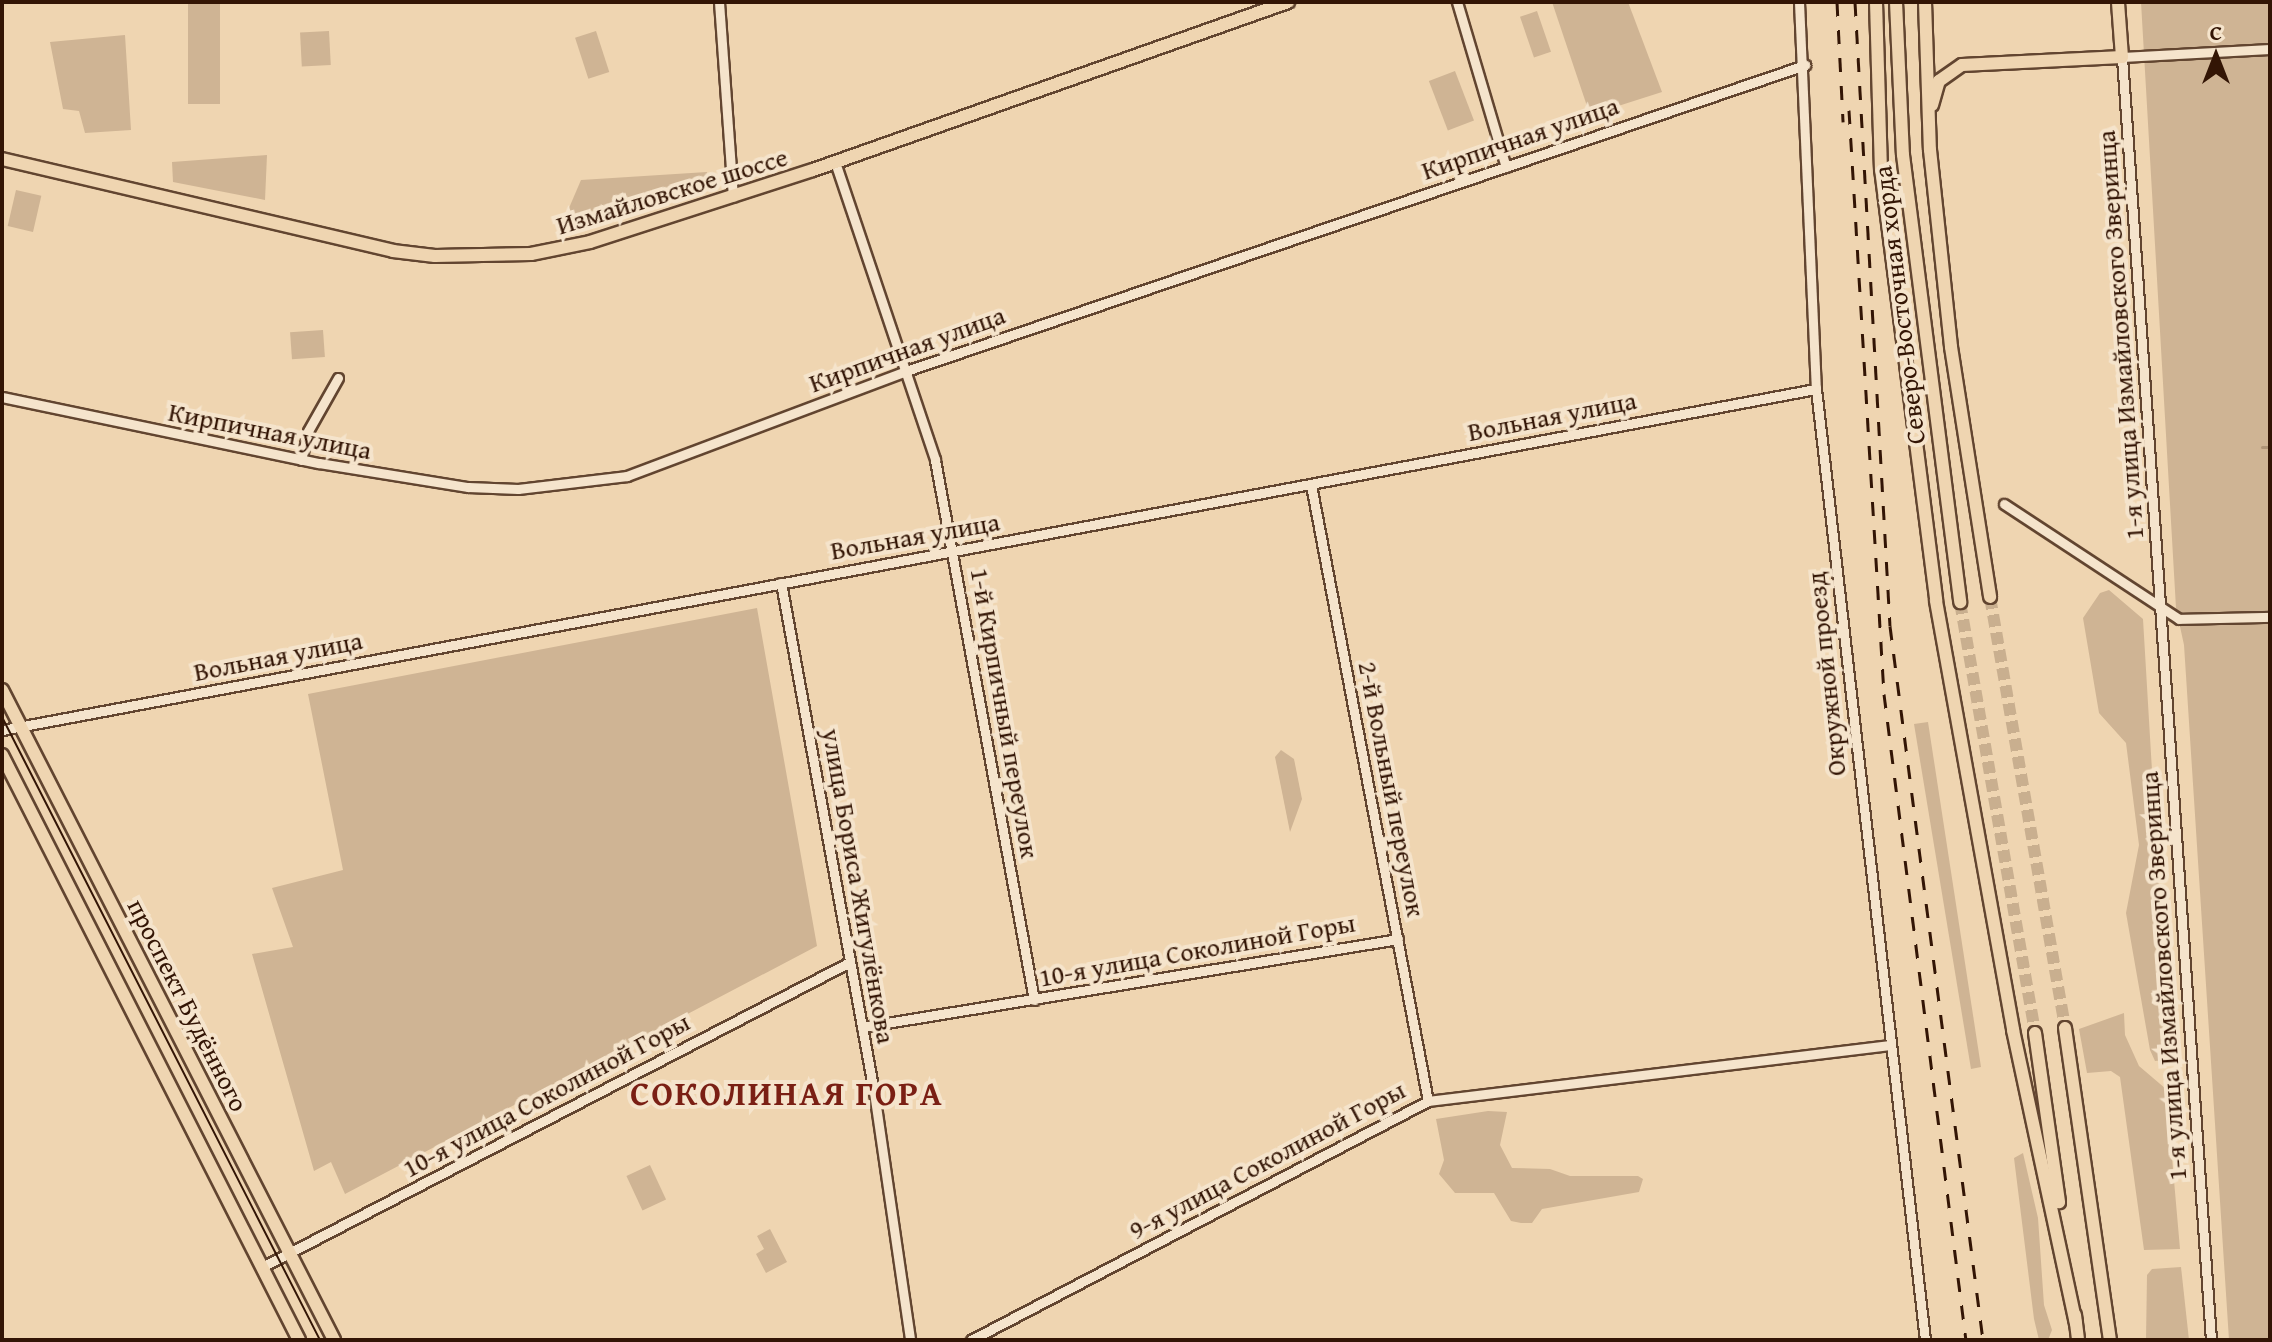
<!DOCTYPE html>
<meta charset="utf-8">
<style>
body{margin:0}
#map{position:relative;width:2272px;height:1342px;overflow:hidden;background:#efd5b1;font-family:"Gentium Book Plus",serif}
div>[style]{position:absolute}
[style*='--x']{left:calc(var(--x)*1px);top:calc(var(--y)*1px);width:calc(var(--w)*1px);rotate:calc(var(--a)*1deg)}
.green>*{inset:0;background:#cfb494;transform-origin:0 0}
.stream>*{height:3px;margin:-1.5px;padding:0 1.5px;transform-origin:1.5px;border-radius:1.5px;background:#af9477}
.major-tunnel>*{height:12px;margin-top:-6px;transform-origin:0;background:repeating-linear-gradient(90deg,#c9af8f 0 12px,transparent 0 18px)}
.roads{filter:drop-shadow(2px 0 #624530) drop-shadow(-2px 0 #624530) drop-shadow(0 2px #624530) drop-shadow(0 -2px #624530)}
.minor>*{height:9px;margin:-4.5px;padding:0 4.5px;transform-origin:4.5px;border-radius:4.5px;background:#f5e4cc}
.major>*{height:12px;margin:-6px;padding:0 6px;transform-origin:6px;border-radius:6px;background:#efd5b1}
.tram>*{height:2px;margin:-1px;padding:0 1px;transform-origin:1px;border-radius:1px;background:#331505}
.rail>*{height:3px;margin-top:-1.5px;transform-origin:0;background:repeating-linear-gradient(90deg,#331505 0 14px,transparent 0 28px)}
span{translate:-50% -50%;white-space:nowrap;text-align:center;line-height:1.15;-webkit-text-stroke:8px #f5e4cc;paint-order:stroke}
.street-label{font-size:26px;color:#331505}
.district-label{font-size:34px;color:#7a1f14;font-weight:700;letter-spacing:2px}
.frame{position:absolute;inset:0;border:4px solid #331505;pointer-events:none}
.north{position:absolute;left:2176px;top:16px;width:80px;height:80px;-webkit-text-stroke:6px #f5e4cc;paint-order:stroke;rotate:0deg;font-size:22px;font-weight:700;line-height:32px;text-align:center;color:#331505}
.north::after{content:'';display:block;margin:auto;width:28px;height:36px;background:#331505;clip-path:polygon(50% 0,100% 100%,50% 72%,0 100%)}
</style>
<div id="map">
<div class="green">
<div style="left:188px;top:2px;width:32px;height:102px"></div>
<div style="clip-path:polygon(1552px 2px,1628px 2px,1662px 92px,1590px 115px)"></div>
<div style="clip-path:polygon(2141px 2px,2270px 2px,2270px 1340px,2229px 1340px,2184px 645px,2176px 608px)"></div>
<div style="left:1537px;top:11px;width:43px;height:18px;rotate:71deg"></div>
<div style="left:329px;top:31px;width:34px;height:29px;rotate:87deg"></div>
<div style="left:596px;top:31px;width:43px;height:22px;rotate:72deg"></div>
<div style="clip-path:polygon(125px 35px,131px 130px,85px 133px,79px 111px,63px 109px,50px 42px)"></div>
<div style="left:1455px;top:71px;width:53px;height:28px;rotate:69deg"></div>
<div style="clip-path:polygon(267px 155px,265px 200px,173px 182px,172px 162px)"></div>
<div style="clip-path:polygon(707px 172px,706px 177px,563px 222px,581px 180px)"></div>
<div style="left:16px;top:190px;width:26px;height:37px;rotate:13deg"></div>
<div style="left:323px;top:330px;width:27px;height:33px;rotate:86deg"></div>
<div style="clip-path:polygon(2109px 590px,2143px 619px,2169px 1057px,2166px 1060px,2155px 1061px,2150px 1050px,2126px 913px,2139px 845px,2126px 743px,2099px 713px,2083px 618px,2100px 593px)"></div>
<div style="clip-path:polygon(757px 608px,817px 946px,345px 1194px,331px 1162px,314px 1171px,252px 954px,293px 947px,272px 888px,343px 870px,308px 694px)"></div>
<div style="clip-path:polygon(1928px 722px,1981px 1067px,1971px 1069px,1914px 724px)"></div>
<div style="clip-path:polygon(1281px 750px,1294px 759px,1302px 799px,1290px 832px,1275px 757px)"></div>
<div style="clip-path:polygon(2124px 1013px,2125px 1035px,2139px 1066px,2166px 1089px,2180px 1249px,2144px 1250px,2120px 1077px,2111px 1071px,2087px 1073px,2079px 1029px)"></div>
<div style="clip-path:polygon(1488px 1111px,1507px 1112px,1500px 1145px,1512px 1168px,1550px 1169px,1570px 1176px,1638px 1176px,1643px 1179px,1639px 1192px,1542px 1209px,1532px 1223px,1521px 1223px,1511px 1221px,1494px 1193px,1455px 1193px,1439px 1174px,1444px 1160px,1436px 1119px)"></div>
<div style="clip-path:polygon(2023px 1153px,2038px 1218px,2044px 1305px,2052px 1330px,2048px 1340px,2039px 1340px,2034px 1319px,2014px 1158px)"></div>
<div style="left:650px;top:1165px;width:38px;height:26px;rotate:65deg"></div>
<div style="clip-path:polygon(770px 1229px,787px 1262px,766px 1273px,756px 1254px,764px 1249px,757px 1236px)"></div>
<div style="clip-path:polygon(2181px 1267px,2189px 1340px,2146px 1340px,2147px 1275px,2152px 1269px)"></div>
</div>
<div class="stream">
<div style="--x:2262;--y:447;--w:8;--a:0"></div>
</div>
<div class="major-tunnel">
<div style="--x:1990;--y:597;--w:437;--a:80.1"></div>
<div style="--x:1960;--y:602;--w:437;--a:80.1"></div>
</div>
<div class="roads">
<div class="minor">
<div style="--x:719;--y:2;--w:195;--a:85.9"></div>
<div style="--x:1457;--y:2;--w:172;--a:73.5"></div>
<div style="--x:1799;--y:2;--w:387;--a:87.5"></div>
<div style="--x:1816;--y:389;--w:957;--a:83.46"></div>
<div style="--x:835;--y:162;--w:314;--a:71.4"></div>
<div style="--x:935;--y:460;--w:549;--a:79.61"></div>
<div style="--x:2;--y:397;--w:324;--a:11.8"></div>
<div style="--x:319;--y:463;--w:151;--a:9.2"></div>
<div style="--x:468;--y:487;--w:50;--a:2.3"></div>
<div style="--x:518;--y:489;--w:110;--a:-6.8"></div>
<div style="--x:627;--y:476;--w:298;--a:-20.6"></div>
<div style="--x:906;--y:371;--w:950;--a:-18.8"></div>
<div style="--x:301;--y:460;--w:30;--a:-76"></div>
<div style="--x:308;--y:431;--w:61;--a:-60.5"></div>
<div style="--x:1311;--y:485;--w:627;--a:79.25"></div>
<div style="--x:2004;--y:504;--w:209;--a:33.3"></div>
<div style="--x:2179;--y:619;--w:91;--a:-1.3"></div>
<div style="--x:781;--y:583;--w:517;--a:79.65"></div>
<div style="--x:874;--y:1092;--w:251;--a:81.7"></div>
<div style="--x:2;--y:730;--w:1846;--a:-10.65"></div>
<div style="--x:862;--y:1027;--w:543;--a:-9.32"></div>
<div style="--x:262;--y:1267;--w:662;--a:-27.42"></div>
<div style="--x:971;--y:1340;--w:516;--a:-27.61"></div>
<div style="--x:1428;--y:1101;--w:463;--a:-6.9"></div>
<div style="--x:2211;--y:1340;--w:1286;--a:-93.97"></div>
<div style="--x:2122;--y:57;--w:148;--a:-3.1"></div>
</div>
<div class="major">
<div style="--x:1876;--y:2;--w:167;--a:88.3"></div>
<div style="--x:1881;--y:169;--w:435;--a:82.7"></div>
<div style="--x:1936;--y:601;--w:436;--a:79.8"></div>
<div style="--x:2013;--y:1030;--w:300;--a:77.9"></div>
<div style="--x:1896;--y:2;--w:153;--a:87.4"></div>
<div style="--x:1903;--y:155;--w:451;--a:82.7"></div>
<div style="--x:1925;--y:2;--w:148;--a:88.1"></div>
<div style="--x:1930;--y:150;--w:198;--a:83.9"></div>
<div style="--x:1951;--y:347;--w:253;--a:81.1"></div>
<div style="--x:1932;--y:105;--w:25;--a:-74"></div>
<div style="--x:1939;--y:81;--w:28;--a:-35"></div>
<div style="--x:1962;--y:65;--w:160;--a:-2.9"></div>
<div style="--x:2122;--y:57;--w:55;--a:-94.2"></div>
<div style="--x:2;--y:159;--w:402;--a:13.2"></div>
<div style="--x:393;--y:251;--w:42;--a:6.8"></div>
<div style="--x:435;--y:256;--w:96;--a:-1.2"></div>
<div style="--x:531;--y:254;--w:60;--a:-11.5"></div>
<div style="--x:590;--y:242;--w:234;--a:-17.9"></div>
<div style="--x:813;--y:170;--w:504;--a:-19.48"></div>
<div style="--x:2;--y:690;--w:730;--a:62.94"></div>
<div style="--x:2;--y:755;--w:656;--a:63.08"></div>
<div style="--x:2065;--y:1028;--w:315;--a:81.8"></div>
<div style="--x:2035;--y:1033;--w:171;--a:81.9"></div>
<div style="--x:2075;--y:1315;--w:25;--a:83"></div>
</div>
</div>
<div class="tram">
<div style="--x:2;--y:717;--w:699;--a:62.96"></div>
</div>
<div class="rail">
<div style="--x:1837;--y:2;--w:120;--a:87.1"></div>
<div style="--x:1855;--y:2;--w:625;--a:86.79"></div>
<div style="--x:1890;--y:626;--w:720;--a:82.58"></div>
<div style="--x:1849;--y:110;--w:585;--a:86.57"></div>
<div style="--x:1884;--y:694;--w:651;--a:82.77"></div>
</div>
<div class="street-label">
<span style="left:1520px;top:138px;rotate:-19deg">Кирпичная улица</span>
<span style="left:672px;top:191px;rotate:-17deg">Измайловское шоссе</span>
<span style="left:1899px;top:305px;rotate:-97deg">Северо-Восточная хорда</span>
<span style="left:2120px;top:335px;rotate:-94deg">1-я улица Измайловского Зверинца</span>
<span style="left:907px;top:349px;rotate:-20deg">Кирпичная улица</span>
<span style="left:1552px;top:416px;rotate:-11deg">Вольная улица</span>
<span style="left:270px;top:431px;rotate:11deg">Кирпичная улица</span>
<span style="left:915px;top:536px;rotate:-10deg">Вольная улица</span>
<span style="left:278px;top:656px;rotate:-11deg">Вольная улица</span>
<span style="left:1826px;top:674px;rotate:-96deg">Окружной проезд</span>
<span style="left:1005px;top:713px;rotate:80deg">1-й Кирпичный переулок</span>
<span style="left:1392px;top:789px;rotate:79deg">2-й Вольный переулок</span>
<span style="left:859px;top:886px;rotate:80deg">улица Бориса Жигулёнкова</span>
<span style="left:1197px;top:950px;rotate:-10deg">10-я улица Соколиной Горы</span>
<span style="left:2163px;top:976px;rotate:-94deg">1-я улица Измайловского Зверинца</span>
<span style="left:188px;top:1005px;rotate:63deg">проспект Будённого</span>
<span style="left:546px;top:1095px;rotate:-28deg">10-я улица Соколиной Горы</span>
<span style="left:1267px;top:1160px;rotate:-28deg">9-я улица Соколиной Горы</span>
</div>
<div class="district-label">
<span style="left:787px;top:1093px">СОКОЛИНАЯ ГОРА</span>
</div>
<div class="frame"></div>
<div class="north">С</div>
</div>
